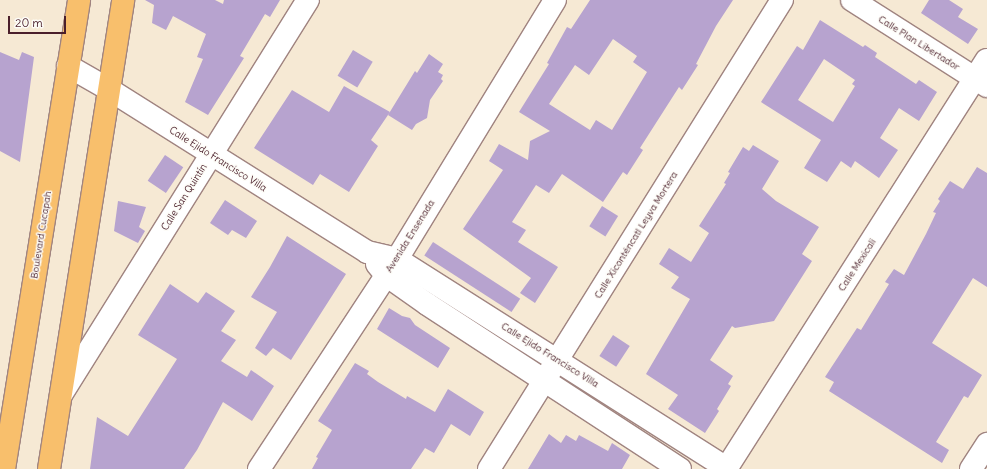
<!DOCTYPE html>
<meta charset="utf-8">
<style>
body{margin:0}
#map{position:relative;width:987px;height:469px;overflow:hidden;background:#f6e9d4;font-family:Delius,sans-serif}
div>[style]{position:absolute}
[style*='--x']{left:calc(var(--x)*1px);top:calc(var(--y)*1px);width:calc(var(--w)*1px);rotate:calc(var(--a)*1deg)}
.building>*{inset:0;background:#b7a3cf;transform-origin:0 0}
.roads{filter:drop-shadow(1px 0 #a08480) drop-shadow(-1px 0 #a08480) drop-shadow(0 1px #a08480) drop-shadow(0 -1px #a08480)}
.minor>*{height:22px;margin:-11px;padding:0 11px;transform-origin:11px;border-radius:11px;background:#fff}
.major>*{height:22px;margin:-11px;padding:0 11px;transform-origin:11px;border-radius:11px;background:#f8bf6c}
span{translate:-50% -50%;white-space:nowrap;text-align:center;line-height:1.15;-webkit-text-stroke:3px #fdfcf7;paint-order:stroke}
.street-label{font-size:10px;color:#4a1f2b}
.scale{position:absolute;left:8px;top:16px;width:58px;height:18px;box-sizing:border-box;border:2px solid #4a1f2b;border-top:0;padding-left:5px;font-size:12px;line-height:14px;white-space:nowrap;color:#4a1f2b;-webkit-text-stroke:3px #fdfcf7;paint-order:stroke}
</style>
<div id="map">
<div class="building">
<div style="clip-path:polygon(145px 0,215px 0,223px 4px,224px 0,280px 0,270px 17px,265px 14px,240px 56px,244px 58px,208px 115px,185px 102px,203px 59px,197px 57px,206px 34px,173px 16px,166px 30px,152px 23px,154px 5px)"></div>
<div style="clip-path:polygon(evenodd,590px 0,733px 0,716px 26px,696px 64px,698px 65px,682px 90px,679px 87px,640px 148px,643px 150px,627px 175px,623px 172px,603px 202px,562px 174px,549px 193px,536px 185px,512px 222px,526px 230px,518px 242px,558px 267px,535px 303px,520px 293px,531px 278px,463px 229px,503px 170px,489px 161px,499px 144px,528px 160px,530px 141px,550px 131px,519px 112px,549px 64px,547px 63px,567px 27px,571px 29px,590px 0,613px 39px,637px 56px,633px 62px,647px 72px,612px 130px,596px 120px,590px 130px,549px 104px,575px 65px,589px 75px,613px 39px)"></div>
<div style="clip-path:polygon(929px 0,949px 0,963px 9px,958px 17px,978px 29px,968px 44px,921px 13px)"></div>
<div style="clip-path:polygon(evenodd,820px 20px,863px 47px,865px 45px,877px 53px,875px 57px,916px 84px,919px 80px,937px 92px,919px 121px,899px 108px,880px 138px,898px 150px,879px 178px,855px 161px,851px 168px,841px 161px,827px 182px,804px 168px,821px 140px,761px 102px,797px 46px,803px 50px,820px 20px,824px 59px,855px 80px,852px 84px,855px 86px,833px 122px,798px 100px,824px 59px)"></div>
<div style="left:353px;top:50px;width:23px;height:30px;rotate:31deg"></div>
<div style="clip-path:polygon(0 52px,19px 60px,22px 52px,34px 57px,20px 162px,0 151px)"></div>
<div style="clip-path:polygon(429px 54px,443px 64px,438px 72px,443px 75px,441px 79px,443px 81px,430px 100px,427px 118px,416px 124px,412px 130px,388px 115px,415px 71px,417px 73px)"></div>
<div style="clip-path:polygon(344px 86px,390px 112px,371px 140px,378px 146px,349px 192px,320px 174px,313px 185px,254px 148px,292px 90px,329px 112px)"></div>
<div style="clip-path:polygon(753px 145px,779px 161px,762px 189px,776px 201px,819px 227px,802px 254px,812px 261px,774px 321px,735px 328px,732px 326px,710px 360px,733px 376px,728px 384px,731px 386px,717px 409px,719px 411px,705px 433px,668px 409px,678px 395px,646px 374px,690px 299px,671px 288px,679px 277px,659px 264px,669px 248px,691px 262px,709px 233px,699px 226px,726px 184px,724px 183px,730px 173px,728px 172px,743px 147px,749px 151px)"></div>
<div style="left:165px;top:155px;width:22px;height:31px;rotate:34deg"></div>
<div style="clip-path:polygon(977px 167px,987px 173px,987px 287px,973px 278px,932px 343px,982px 375px,968px 398px,964px 396px,936px 442px,949px 450px,942px 463px,829px 391px,834px 382px,825px 377px,857px 328px,861px 330px,889px 284px,885px 282px,894px 269px,904px 275px,926px 234px,936px 213px,933px 212px,940px 201px,938px 199px,950px 181px,963px 189px)"></div>
<div style="clip-path:polygon(225px 200px,257px 221px,246px 238px,232px 230px,228px 235px,210px 223px)"></div>
<div style="clip-path:polygon(118px 201px,146px 207px,139px 227px,145px 231px,138px 243px,114px 231px)"></div>
<div style="left:602px;top:206px;width:19px;height:24px;rotate:32deg"></div>
<div style="clip-path:polygon(287px 236px,346px 274px,291px 360px,273px 348px,266px 356px,255px 348px,277px 312px,251px 297px,270px 267px)"></div>
<div style="left:433px;top:242px;width:104px;height:16px;rotate:33deg"></div>
<div style="clip-path:polygon(170px 284px,198px 303px,206px 292px,235px 311px,221px 331px,236px 340px,221px 361px,247px 377px,251px 370px,274px 386px,252px 421px,223px 402px,197px 450px,184px 469px,90px 469px,97px 417px,128px 436px,177px 359px,138px 335px)"></div>
<div style="clip-path:polygon(389px 308px,402px 316px,410px 318px,415px 325px,450px 348px,438px 368px,377px 329px)"></div>
<div style="left:613px;top:335px;width:20px;height:25px;rotate:33deg"></div>
<div style="clip-path:polygon(355px 363px,369px 371px,367px 374px,378px 382px,406px 399px,407px 396px,435px 412px,448px 389px,484px 412px,470px 436px,451px 424px,434px 453px,425px 448px,411px 469px,312px 469px,318px 458px,316px 457px,332px 430px,318px 421px)"></div>
<div style="clip-path:polygon(549px 434px,561px 443px,566px 435px,576px 441px,579px 435px,608px 451px,612px 443px,630px 455px,622px 469px,528px 469px)"></div>
</div>
<div class="roads">
<div class="minor">
<div style="--x:852;--y:0;--w:160;--a:32.5"></div>
<div style="--x:68;--y:66;--w:48;--a:29.7"></div>
<div style="--x:110;--y:90;--w:304;--a:32.2"></div>
<div style="--x:367;--y:252;--w:31;--a:13"></div>
<div style="--x:397;--y:259;--w:392;--a:32.4"></div>
<div style="--x:377;--y:264;--w:14;--a:51"></div>
<div style="--x:386;--y:275;--w:50;--a:35.3"></div>
<div style="--x:427;--y:304;--w:302;--a:33.1"></div>
<div style="--x:61;--y:395;--w:466;--a:-58"></div>
<div style="--x:259;--y:469;--w:251;--a:-56.7"></div>
<div style="--x:397;--y:259;--w:303;--a:-58.6"></div>
<div style="--x:489;--y:469;--w:553;--a:-58.01"></div>
<div style="--x:726;--y:469;--w:485;--a:-57.5"></div>
<div style="--x:971;--y:469;--w:30;--a:-57"></div>
</div>
<div class="major">
<div style="--x:4;--y:469;--w:475;--a:-80.9"></div>
<div style="--x:49;--y:469;--w:475;--a:-81"></div>
</div>
</div>
<div class="street-label">
<span style="left:919px;top:43px;rotate:32deg">Calle Plan Libertador</span>
<span style="left:218px;top:159px;rotate:32deg">Calle Ejido Francisco Villa</span>
<span style="left:184px;top:197px;rotate:-58deg">Calle San Quintín</span>
<span style="left:41px;top:235px;rotate:-81deg">Boulevard Cucapah</span>
<span style="left:636px;top:235px;rotate:-58deg">Calle Xiconténcatl Leyva Mortera</span>
<span style="left:410px;top:236px;rotate:-58deg">Avenida Ensenada</span>
<span style="left:857px;top:265px;rotate:-57deg">Calle Mexicali</span>
<span style="left:550px;top:355px;rotate:32deg">Calle Ejido Francisco Villa</span>
</div>
<div class="scale">20 m</div>
</div>
